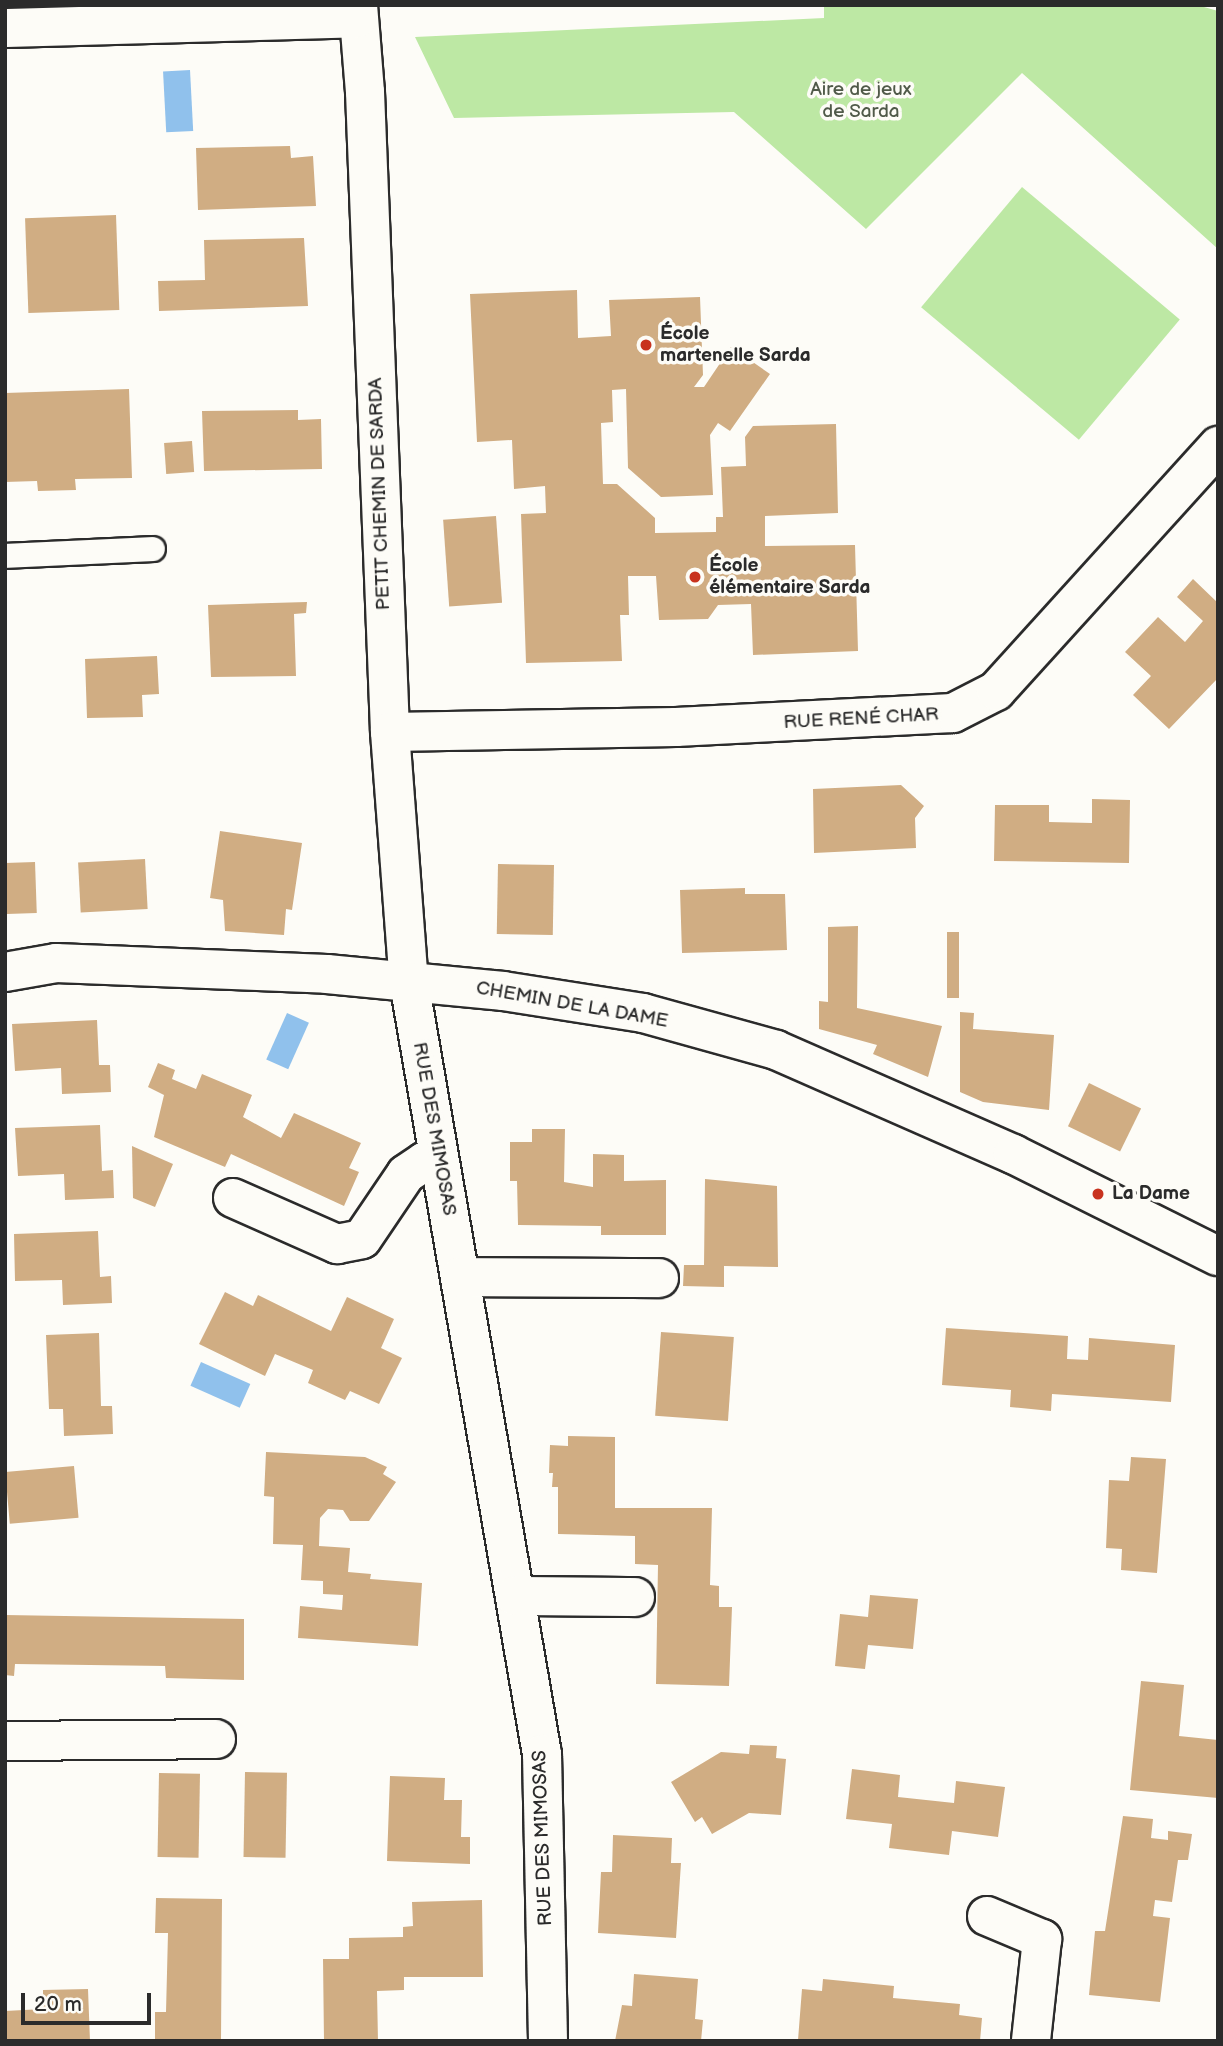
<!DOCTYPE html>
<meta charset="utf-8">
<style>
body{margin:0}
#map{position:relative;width:1223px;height:2046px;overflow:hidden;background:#fdfcf7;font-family:"Balsamiq Sans",sans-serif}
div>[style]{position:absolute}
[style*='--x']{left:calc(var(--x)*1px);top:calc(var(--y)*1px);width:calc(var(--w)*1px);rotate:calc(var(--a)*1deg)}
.green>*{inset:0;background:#bde8a4;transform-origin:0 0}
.water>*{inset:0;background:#90c1ec;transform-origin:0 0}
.building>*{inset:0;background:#d0ad83;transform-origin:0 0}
.roads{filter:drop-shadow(2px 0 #2b2b2b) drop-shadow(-2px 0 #2b2b2b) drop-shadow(0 2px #2b2b2b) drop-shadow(0 -2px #2b2b2b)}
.service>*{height:24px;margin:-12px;padding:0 12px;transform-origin:12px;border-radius:12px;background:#fdfcf7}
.minor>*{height:38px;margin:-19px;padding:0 19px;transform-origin:19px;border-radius:19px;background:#fdfcf7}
.dots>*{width:19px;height:19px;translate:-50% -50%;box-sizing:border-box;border:4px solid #fdfcf7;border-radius:50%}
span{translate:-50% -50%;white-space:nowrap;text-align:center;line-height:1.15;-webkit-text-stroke:7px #fdfcf7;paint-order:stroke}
.park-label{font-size:19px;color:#505a49}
.poi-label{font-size:19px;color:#2b2b2b;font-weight:700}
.left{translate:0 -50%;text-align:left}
.street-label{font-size:19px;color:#2b2b2b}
.frame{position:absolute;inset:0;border:7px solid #2b2b2b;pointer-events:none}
.scale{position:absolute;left:21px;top:1993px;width:130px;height:32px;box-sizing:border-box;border:4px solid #2b2b2b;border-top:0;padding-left:9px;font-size:21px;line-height:24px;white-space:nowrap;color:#2b2b2b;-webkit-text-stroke:5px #fdfcf7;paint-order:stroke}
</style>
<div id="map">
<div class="green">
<div style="clip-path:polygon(824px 5px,1197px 5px,1218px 11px,1218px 249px,1022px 73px,866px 229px,734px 112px,454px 118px,415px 37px,824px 18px)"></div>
<div style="left:1022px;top:187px;width:206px;height:157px;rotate:40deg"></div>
</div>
<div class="water">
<div style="left:190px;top:70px;width:61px;height:27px;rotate:87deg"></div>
<div style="left:287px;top:1013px;width:24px;height:51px;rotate:24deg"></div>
<div style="left:201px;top:1362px;width:54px;height:26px;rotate:24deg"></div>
</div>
<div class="building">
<div style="clip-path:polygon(290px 146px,291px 158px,313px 156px,316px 206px,198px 210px,196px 148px)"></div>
<div style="left:116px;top:215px;width:95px;height:91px;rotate:88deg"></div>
<div style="clip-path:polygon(304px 238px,308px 306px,159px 311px,158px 281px,205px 280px,204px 240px)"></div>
<div style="clip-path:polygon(577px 290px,578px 338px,611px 336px,609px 300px,700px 297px,703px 375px,694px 387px,704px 387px,731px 347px,770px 374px,730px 431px,718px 423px,710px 435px,713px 495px,661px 497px,628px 468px,626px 389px,612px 390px,613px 422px,601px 423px,603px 484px,617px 484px,655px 518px,655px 533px,716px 532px,716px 517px,723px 517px,721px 467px,746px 466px,745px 437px,753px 426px,836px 424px,838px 513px,765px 516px,765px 546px,855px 545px,858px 651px,753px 655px,751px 604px,718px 605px,708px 619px,659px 620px,656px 576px,628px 576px,629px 615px,620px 615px,622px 661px,526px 663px,521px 514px,546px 513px,545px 486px,514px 489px,512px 440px,477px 442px,470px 294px)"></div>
<div style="clip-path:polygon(129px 389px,132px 478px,75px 479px,76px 490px,38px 491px,37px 481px,5px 482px,5px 393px)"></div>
<div style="clip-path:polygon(298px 410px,298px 420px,321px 419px,322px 469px,204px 471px,202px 411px)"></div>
<div style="left:192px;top:441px;width:31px;height:28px;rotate:86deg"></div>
<div style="left:496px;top:516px;width:87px;height:53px;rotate:86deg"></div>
<div style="clip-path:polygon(1193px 579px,1218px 603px,1218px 678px,1169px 729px,1133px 695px,1151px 676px,1125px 652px,1158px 617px,1185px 642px,1203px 621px,1177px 597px)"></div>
<div style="clip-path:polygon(307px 602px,306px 613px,294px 614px,296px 676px,211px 677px,208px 605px)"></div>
<div style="clip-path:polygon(157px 656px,159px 694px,142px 695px,143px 717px,87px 718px,85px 659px)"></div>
<div style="clip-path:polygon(901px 785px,924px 806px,915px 818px,916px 848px,814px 853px,813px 789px)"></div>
<div style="clip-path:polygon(1092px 799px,1130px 800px,1129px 863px,994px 861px,995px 805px,1049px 805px,1049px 822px,1092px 823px)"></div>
<div style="clip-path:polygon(220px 831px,302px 843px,292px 910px,286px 909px,284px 935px,225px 931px,223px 900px,210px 898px)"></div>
<div style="left:145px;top:859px;width:50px;height:67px;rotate:87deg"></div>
<div style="left:35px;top:862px;width:51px;height:30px;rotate:88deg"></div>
<div style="left:498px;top:864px;width:56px;height:70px;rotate:1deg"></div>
<div style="clip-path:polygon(745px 888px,745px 894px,785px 894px,787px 950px,682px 953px,680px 890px)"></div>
<div style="clip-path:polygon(858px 926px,857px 1008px,942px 1026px,928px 1077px,873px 1054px,877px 1045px,819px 1029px,819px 1001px,828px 1002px,828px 927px)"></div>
<div style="left:947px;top:932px;width:12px;height:66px"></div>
<div style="clip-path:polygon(960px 1012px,974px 1013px,973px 1029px,1054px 1035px,1049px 1110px,983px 1102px,960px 1092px)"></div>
<div style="clip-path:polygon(97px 1020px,99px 1065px,110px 1065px,111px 1092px,62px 1094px,61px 1068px,15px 1071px,12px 1024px)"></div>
<div style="clip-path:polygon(158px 1063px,175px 1070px,172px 1079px,196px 1089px,202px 1074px,252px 1095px,243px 1117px,281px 1138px,294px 1113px,361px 1143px,349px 1168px,359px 1172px,344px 1206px,231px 1154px,225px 1167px,154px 1137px,164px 1095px,148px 1087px)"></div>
<div style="left:1089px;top:1083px;width:58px;height:48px;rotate:26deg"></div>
<div style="clip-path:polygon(100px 1125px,102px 1171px,113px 1170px,114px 1198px,65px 1200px,64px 1174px,18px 1176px,15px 1128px)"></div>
<div style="clip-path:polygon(532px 1129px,565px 1129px,564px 1182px,593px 1187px,593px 1154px,624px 1155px,624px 1181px,666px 1180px,666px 1235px,601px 1235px,601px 1226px,518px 1225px,517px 1181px,510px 1181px,510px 1142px,532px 1142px)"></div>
<div style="clip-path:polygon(132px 1146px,173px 1164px,155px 1207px,133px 1198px)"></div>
<div style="clip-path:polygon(705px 1179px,777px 1186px,778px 1267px,724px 1266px,724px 1287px,683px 1286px,684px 1265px,704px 1265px)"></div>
<div style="clip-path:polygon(98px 1231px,100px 1277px,111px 1276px,112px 1303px,63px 1305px,62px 1280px,15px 1281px,14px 1234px)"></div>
<div style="clip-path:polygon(225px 1292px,253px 1306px,258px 1295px,331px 1331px,347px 1297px,394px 1319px,381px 1348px,402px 1358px,379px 1404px,350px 1391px,345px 1400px,308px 1383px,313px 1370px,275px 1354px,265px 1376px,199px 1344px)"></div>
<div style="clip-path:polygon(946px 1328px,1068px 1336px,1067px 1359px,1088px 1360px,1089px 1338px,1175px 1345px,1171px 1402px,1052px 1394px,1051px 1411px,1010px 1407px,1011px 1390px,942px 1385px)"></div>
<div style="left:661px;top:1332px;width:73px;height:84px;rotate:4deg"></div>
<div style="clip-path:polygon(99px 1333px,101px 1406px,112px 1406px,113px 1434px,64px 1436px,63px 1409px,49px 1409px,46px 1335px)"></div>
<div style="clip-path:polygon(568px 1436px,615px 1437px,615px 1508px,712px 1508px,710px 1585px,719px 1586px,719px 1607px,732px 1607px,729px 1686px,656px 1684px,658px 1565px,635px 1564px,635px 1536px,558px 1534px,558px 1487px,552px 1487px,553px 1473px,549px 1473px,550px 1445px,568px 1446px)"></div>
<div style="clip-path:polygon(266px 1452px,365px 1457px,387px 1467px,383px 1474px,396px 1482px,369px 1521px,350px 1521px,343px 1510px,328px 1509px,320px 1518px,319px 1546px,350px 1548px,348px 1572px,371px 1574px,370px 1579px,422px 1583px,418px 1646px,298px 1638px,300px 1606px,342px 1610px,343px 1595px,323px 1594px,323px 1581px,301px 1580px,303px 1545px,273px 1544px,274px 1497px,264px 1496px)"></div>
<div style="clip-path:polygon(1131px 1457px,1166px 1459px,1157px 1573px,1121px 1570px,1122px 1549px,1106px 1548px,1109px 1480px,1129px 1481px)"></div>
<div style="left:74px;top:1466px;width:52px;height:69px;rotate:85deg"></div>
<div style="clip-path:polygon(870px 1595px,918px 1599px,913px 1649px,868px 1645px,865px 1669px,835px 1666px,840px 1614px,868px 1617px)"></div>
<div style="clip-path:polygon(5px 1615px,244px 1619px,244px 1680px,166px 1678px,165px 1666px,15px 1664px,14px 1676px,5px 1675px)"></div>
<div style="clip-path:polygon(1141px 1681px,1184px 1685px,1179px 1736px,1218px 1740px,1218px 1798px,1130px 1790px)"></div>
<div style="clip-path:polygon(750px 1745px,777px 1746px,776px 1758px,786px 1759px,781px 1815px,749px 1813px,712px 1834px,702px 1817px,695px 1822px,671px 1782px,721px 1752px,749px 1754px)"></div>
<div style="clip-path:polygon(852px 1769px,900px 1775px,898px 1797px,954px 1803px,956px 1781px,1005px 1787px,998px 1837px,952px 1831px,949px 1855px,889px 1848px,892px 1824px,846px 1819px)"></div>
<div style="left:245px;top:1772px;width:42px;height:85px;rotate:1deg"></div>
<div style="left:159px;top:1773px;width:41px;height:84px;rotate:1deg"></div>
<div style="clip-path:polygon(390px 1776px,445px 1778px,444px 1800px,462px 1800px,461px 1837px,470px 1837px,470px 1864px,387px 1861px)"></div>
<div style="clip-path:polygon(1123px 1816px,1153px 1819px,1151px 1838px,1168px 1840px,1168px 1831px,1192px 1834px,1188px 1860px,1178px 1860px,1172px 1902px,1155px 1900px,1153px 1916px,1170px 1918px,1160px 2002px,1089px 1995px,1095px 1931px,1105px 1931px)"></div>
<div style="clip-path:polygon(613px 1835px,672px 1838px,671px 1863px,681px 1863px,676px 1938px,598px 1933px,601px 1872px,612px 1872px)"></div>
<div style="clip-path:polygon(156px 1898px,222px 1899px,221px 2041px,155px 2041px,155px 2012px,166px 2012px,168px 1933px,155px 1933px)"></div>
<div style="clip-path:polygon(482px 1900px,483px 1977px,404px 1977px,404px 1990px,377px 1991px,378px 2041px,324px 2041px,323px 1959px,349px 1959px,349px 1938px,403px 1937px,403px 1927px,413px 1926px,412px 1902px)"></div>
<div style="clip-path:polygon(634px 1974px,698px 1979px,695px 2019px,703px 2020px,701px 2041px,615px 2041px,622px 2005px,632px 2006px)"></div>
<div style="clip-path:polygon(823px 1979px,894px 1986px,893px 1998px,960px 2004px,959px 2015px,982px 2018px,980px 2041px,798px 2040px,802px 1989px,822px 1991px)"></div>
<div style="clip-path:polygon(88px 1989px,90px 2041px,5px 2041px,5px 2011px,43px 2009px,43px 1990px)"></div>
</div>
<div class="roads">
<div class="service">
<div style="--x:5;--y:556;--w:148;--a:-2.7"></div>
</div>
<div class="minor">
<div style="--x:358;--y:5;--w:87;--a:85.4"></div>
<div style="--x:365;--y:92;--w:640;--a:87.76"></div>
<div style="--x:390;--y:732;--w:251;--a:85.7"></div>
<div style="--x:409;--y:982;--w:783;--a:80.23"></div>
<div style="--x:542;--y:1754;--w:287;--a:88.8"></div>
<div style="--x:5;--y:28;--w:352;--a:-1.6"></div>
<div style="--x:390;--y:732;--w:286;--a:-1"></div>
<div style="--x:676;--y:727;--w:277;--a:-2.9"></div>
<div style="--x:953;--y:713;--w:48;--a:-27.1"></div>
<div style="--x:996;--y:691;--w:331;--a:-47.8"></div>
<div style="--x:5;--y:972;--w:52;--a:-10"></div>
<div style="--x:56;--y:963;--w:271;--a:2.3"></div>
<div style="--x:327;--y:974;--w:177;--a:5.5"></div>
<div style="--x:503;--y:991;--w:142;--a:8.9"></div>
<div style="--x:643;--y:1013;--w:138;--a:15.5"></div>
<div style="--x:776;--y:1050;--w:259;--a:23.7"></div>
<div style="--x:1013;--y:1154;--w:229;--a:26.5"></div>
<div style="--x:233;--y:1198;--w:114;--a:23.9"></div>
<div style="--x:337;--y:1244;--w:25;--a:-11"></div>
<div style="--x:362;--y:1239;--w:78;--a:-55.9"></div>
<div style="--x:406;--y:1174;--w:22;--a:-34"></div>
<div style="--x:424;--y:1162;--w:15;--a:8"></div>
<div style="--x:460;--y:1277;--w:199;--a:0.3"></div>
<div style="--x:515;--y:1596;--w:120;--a:0.5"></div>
<div style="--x:5;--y:1741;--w:211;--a:-0.5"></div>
<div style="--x:987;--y:1916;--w:60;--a:22.7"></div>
<div style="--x:1042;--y:1939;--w:103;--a:96.2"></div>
</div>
</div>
<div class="dots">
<div style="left:646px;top:345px;background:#c8321e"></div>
<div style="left:695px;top:577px;background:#c8321e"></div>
<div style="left:1098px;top:1194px;background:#c8321e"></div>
</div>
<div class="park-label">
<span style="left:861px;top:101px">Aire de jeux<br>de Sarda</span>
</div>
<div class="poi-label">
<span class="left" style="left:660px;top:345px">École<br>martenelle Sarda</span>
<span class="left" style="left:709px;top:577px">École<br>élémentaire Sarda</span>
<span class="left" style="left:1112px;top:1194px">La Dame</span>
</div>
<div class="street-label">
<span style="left:380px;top:494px;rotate:-92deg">PETIT CHEMIN DE SARDA</span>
<span style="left:861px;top:719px;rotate:-3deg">RUE RENÉ CHAR</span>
<span style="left:572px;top:1005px;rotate:10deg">CHEMIN DE LA DAME</span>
<span style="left:434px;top:1129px;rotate:80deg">RUE DES MIMOSAS</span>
<span style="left:543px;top:1838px;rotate:-92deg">RUE DES MIMOSAS</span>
</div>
<div class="frame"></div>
<div class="scale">20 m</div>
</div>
